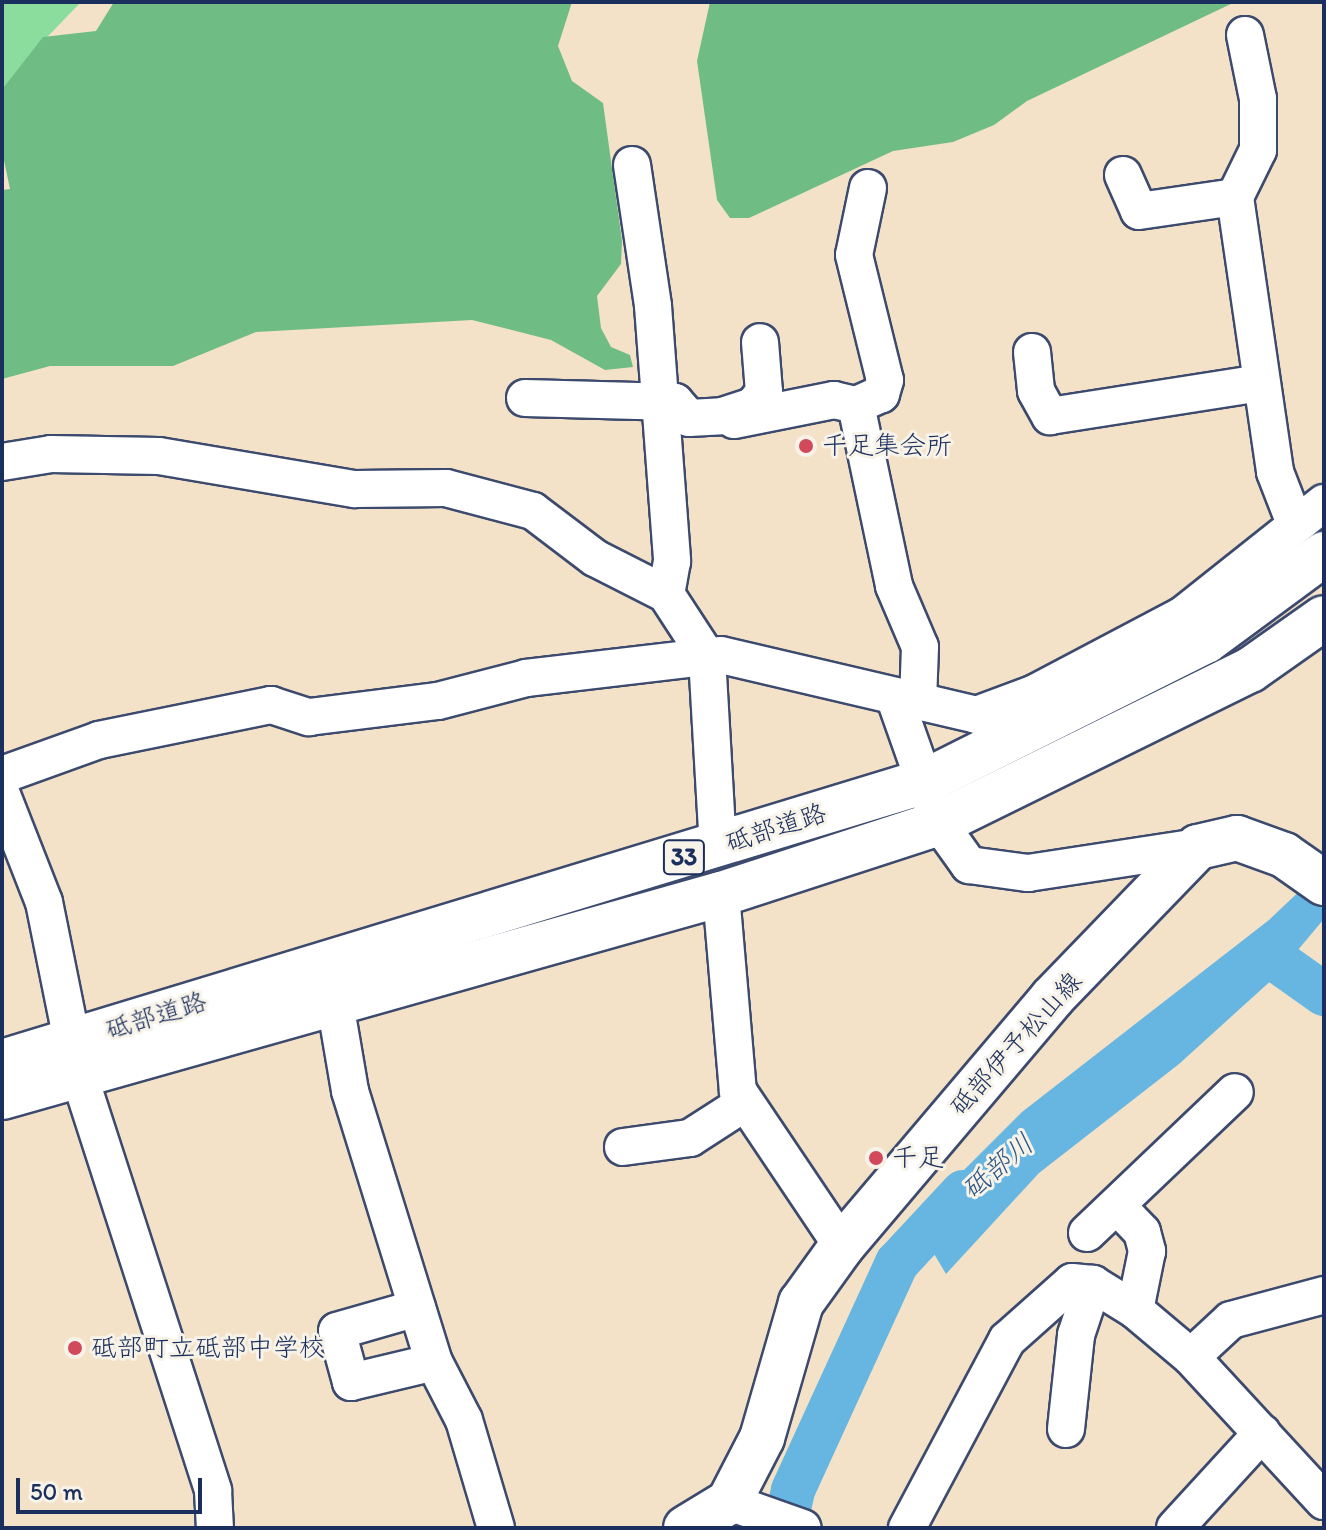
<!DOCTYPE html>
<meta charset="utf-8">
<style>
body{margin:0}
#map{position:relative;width:1326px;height:1530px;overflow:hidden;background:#f4e2c8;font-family:Itim,"Klee One",sans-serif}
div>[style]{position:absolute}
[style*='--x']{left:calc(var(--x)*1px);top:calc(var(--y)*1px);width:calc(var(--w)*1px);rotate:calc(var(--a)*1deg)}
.green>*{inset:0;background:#8bdd9e}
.forest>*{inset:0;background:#70bc85}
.water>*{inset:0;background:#66b6e1}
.river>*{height:44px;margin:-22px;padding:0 22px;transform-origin:22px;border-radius:22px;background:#66b6e1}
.roads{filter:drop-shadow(2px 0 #3c4a6e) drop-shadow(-2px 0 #3c4a6e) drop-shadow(0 2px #3c4a6e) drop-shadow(0 -2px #3c4a6e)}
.minor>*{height:36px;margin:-18px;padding:0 18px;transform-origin:18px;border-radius:18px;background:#fff}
.major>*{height:44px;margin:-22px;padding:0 22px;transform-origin:22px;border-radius:22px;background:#fff}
.highway>*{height:44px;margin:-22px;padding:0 22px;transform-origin:22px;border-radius:22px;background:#fff}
.dots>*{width:22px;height:22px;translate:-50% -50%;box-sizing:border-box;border:4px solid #f7f3e8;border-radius:50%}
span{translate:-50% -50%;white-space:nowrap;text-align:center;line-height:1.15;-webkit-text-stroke:6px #f7f3e8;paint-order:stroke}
.shield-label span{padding:2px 6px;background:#f7f3e8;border:2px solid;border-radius:6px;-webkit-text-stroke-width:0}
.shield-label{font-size:24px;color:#1b2f5e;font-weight:700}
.poi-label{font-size:26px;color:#1b2f5e}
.left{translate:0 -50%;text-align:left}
.street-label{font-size:26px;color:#1b2f5e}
.water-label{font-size:28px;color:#325885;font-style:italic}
.frame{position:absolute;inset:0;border:4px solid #1b2f5e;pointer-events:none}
.scale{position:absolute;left:16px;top:1478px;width:186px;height:36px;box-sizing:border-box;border:4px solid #1b2f5e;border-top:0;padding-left:10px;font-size:24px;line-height:28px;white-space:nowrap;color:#1b2f5e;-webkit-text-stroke:6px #f7f3e8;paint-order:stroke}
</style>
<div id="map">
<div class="green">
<div style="clip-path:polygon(2px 2px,81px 2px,28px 57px,2px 162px)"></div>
</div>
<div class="forest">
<div style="clip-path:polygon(114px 2px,572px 2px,558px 46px,572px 81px,603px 103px,622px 241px,621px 264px,597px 296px,601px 328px,611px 347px,630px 355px,633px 367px,605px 370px,551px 340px,472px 320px,256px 332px,173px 366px,50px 366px,2px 379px,2px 190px,10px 189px,2px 151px,4px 87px,43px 37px,96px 31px)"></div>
<div style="clip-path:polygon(710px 2px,1235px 2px,1027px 101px,994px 125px,953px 142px,893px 151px,749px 218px,730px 218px,717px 200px,697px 61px)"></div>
</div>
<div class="water">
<div style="clip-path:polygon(1324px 868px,1324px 919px,1275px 977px,1179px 1064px,1039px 1173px,946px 1274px,914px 1220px,1022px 1112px,1269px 920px)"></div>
</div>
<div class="river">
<div style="--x:1266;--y:953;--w:71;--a:35.3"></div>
<div style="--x:785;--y:1528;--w:39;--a:-78"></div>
<div style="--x:793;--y:1490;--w:250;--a:-65.4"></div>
<div style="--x:897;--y:1263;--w:97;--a:-47.1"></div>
</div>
<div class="roads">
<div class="minor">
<div style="--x:1245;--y:35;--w:65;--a:78.5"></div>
<div style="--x:1258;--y:99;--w:51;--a:90"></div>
<div style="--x:1258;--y:150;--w:52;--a:116.1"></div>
<div style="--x:1235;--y:197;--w:278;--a:81.7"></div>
<div style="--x:1275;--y:472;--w:53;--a:68.8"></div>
<div style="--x:632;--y:165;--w:143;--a:81.5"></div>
<div style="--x:653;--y:306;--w:256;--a:85.7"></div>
<div style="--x:672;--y:561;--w:34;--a:100"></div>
<div style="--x:1123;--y:175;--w:39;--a:66"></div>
<div style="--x:1139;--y:211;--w:97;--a:-8.3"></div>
<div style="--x:868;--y:188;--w:68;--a:101.8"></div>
<div style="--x:854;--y:255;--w:129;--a:76.1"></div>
<div style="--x:885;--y:380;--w:15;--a:106"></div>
<div style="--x:881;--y:394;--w:27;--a:156"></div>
<div style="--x:856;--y:405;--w:185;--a:78.1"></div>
<div style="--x:894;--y:586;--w:66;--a:66.9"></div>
<div style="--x:920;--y:647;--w:55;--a:92.1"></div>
<div style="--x:1032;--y:352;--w:39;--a:84"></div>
<div style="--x:1036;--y:391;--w:29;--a:61"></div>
<div style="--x:1050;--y:416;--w:213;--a:-8.9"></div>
<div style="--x:525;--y:398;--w:150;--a:1.5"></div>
<div style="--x:675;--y:402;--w:21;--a:49"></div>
<div style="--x:689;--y:418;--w:33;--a:-3"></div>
<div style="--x:722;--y:416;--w:33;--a:-18"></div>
<div style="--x:753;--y:406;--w:18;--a:-52"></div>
<div style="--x:764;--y:392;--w:50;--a:-94.6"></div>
<div style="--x:734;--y:420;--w:102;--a:-11.3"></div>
<div style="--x:834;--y:400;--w:23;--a:13"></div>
<div style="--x:2;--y:462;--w:50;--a:-9.3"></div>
<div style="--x:51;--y:454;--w:108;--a:1.1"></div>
<div style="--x:159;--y:456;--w:199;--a:9.6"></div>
<div style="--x:355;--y:489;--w:91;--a:-0.6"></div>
<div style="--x:446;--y:488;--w:90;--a:14.8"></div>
<div style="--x:533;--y:511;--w:78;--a:37.2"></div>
<div style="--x:595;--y:558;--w:80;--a:26.9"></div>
<div style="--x:666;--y:594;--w:75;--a:56.9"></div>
<div style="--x:707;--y:657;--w:190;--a:86.7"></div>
<div style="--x:894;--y:696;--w:135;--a:70.5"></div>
<div style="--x:939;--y:823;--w:52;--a:54.5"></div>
<div style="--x:969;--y:865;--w:60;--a:7.7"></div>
<div style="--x:1028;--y:873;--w:172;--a:-8.7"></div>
<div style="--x:2;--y:775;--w:103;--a:-19.8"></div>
<div style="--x:99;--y:740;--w:176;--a:-11.5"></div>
<div style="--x:271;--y:705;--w:40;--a:18"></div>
<div style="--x:309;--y:717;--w:130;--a:-7.1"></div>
<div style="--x:438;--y:701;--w:91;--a:-14.6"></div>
<div style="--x:526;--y:678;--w:196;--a:-6.7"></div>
<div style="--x:721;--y:655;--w:262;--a:13.2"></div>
<div style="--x:976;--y:715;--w:63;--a:-20.4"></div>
<div style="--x:1035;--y:693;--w:167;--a:-27.8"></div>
<div style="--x:1183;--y:615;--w:180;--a:-38.5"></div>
<div style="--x:2;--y:795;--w:115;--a:68.6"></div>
<div style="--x:44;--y:902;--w:177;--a:78.6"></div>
<div style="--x:79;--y:1075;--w:437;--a:72.1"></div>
<div style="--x:213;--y:1491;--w:37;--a:87"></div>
<div style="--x:721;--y:894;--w:198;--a:85.1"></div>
<div style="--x:738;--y:1091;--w:187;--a:56.1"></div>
<div style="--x:335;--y:1003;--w:89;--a:80.3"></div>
<div style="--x:350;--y:1091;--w:284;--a:72.8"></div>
<div style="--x:434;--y:1362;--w:65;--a:62.7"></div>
<div style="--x:464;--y:1420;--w:113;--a:73.5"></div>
<div style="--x:623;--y:1147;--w:68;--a:-7.7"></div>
<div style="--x:690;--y:1138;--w:63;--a:-32.7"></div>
<div style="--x:1119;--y:1208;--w:33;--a:46"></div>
<div style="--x:1142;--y:1232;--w:20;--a:75"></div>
<div style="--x:1147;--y:1251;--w:60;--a:101.5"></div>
<div style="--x:1087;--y:1233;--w:204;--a:-43.6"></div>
<div style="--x:417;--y:1308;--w:83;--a:164"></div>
<div style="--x:337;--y:1331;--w:53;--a:74.6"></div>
<div style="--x:351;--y:1382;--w:85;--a:-13.5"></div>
<div style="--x:1191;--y:1357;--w:54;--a:-42.8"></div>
<div style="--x:1231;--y:1320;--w:96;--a:-15"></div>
<div style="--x:1066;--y:1429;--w:95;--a:-83.9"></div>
<div style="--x:1076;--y:1335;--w:54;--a:-71.6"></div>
<div style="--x:729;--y:1502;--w:78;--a:19.4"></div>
<div style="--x:907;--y:1528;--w:213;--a:-62"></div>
<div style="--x:1007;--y:1340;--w:87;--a:-41.7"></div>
<div style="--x:1072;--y:1282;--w:21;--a:5"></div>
<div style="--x:1093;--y:1284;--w:49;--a:31.8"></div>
<div style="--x:1135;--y:1310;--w:73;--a:40"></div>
<div style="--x:1191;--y:1357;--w:196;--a:47.3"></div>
<div style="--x:1175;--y:1528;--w:129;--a:-47.5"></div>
</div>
<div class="major">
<div style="--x:686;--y:1528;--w:50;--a:-31.2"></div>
<div style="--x:729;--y:1502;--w:72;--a:-62.7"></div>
<div style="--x:762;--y:1438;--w:141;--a:-73.9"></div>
<div style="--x:801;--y:1303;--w:70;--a:-54.3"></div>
<div style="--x:842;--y:1246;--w:325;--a:-49.7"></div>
<div style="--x:1052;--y:998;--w:210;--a:-46"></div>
<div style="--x:1198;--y:847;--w:40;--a:-13"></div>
<div style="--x:1237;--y:838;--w:50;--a:19.9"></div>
<div style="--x:1284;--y:855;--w:49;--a:35"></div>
</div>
<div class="highway">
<div style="--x:2;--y:1062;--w:966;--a:-16.92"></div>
<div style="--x:926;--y:781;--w:313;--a:-26.6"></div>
<div style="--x:1206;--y:641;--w:147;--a:-36.4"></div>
<div style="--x:2;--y:1097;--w:747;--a:-15.77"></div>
<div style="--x:721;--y:894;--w:229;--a:-18"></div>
<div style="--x:939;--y:823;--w:347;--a:-26.2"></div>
<div style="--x:1250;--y:670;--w:90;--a:-35.1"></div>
</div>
</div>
<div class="dots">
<div style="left:806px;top:446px;background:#d1495b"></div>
<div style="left:876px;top:1158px;background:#d1495b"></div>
<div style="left:75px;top:1348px;background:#d1495b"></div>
</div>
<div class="shield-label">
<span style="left:684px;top:857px">33</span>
</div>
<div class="poi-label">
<span class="left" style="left:822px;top:446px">千足集会所</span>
<span class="left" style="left:892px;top:1158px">千足</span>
<span class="left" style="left:91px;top:1348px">砥部町立砥部中学校</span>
</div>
<div class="street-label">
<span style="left:776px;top:828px;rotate:-18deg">砥部道路</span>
<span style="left:156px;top:1016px;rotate:-17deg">砥部道路</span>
<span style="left:1016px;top:1044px;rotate:-48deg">砥部伊予松山線</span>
</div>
<div class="water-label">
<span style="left:997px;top:1166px;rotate:-40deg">砥部川</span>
</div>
<div class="frame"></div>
<div class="scale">50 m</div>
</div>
